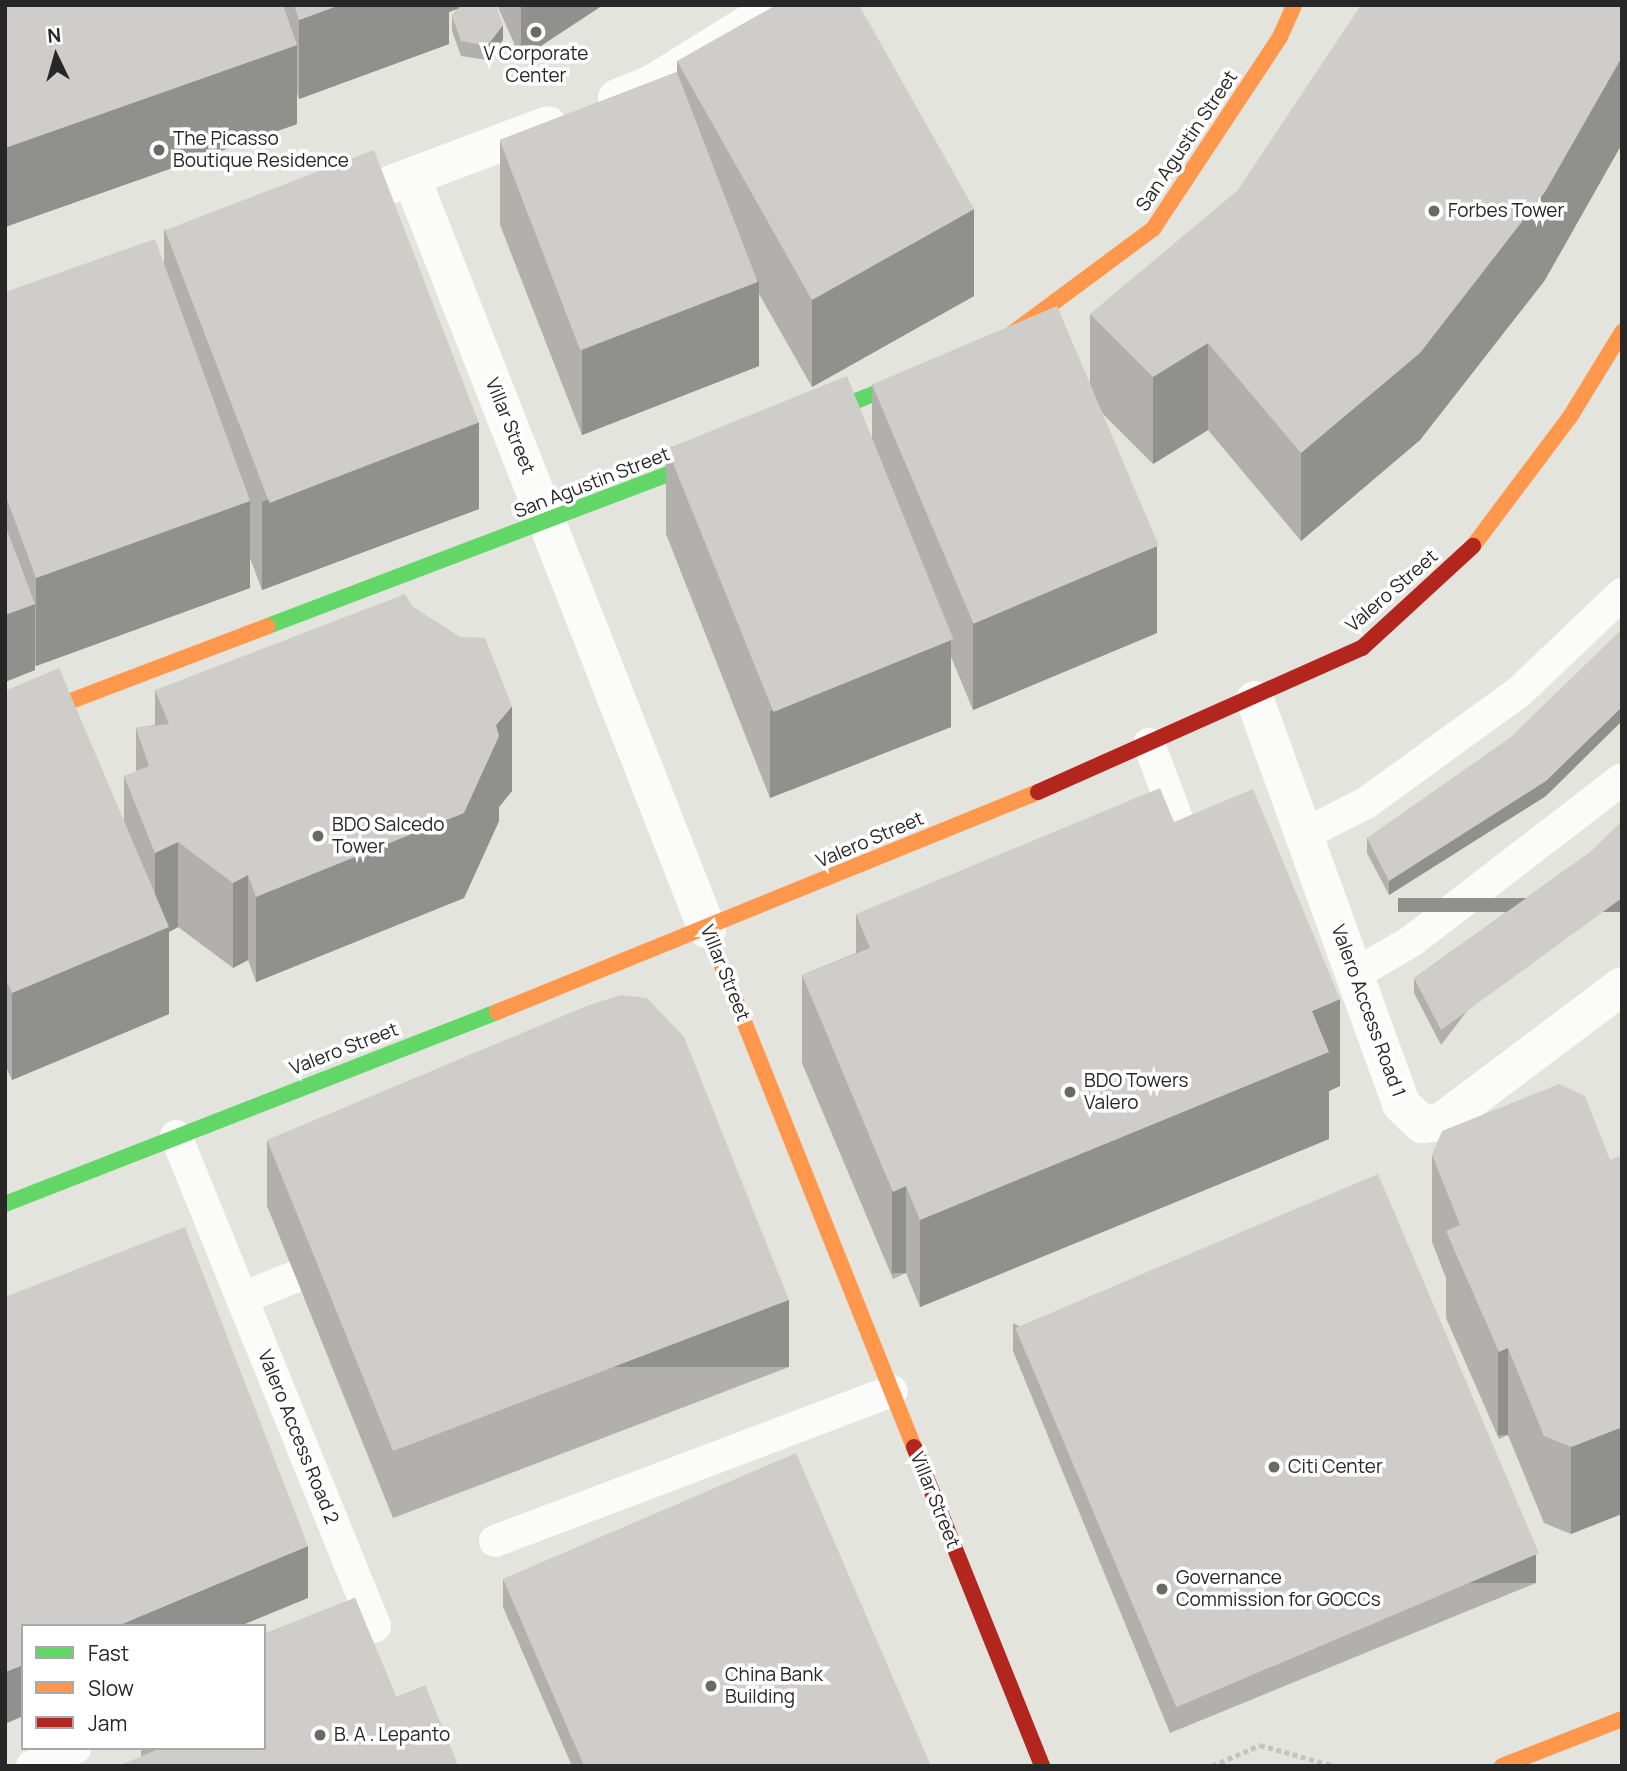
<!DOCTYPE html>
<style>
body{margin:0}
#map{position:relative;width:1627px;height:1771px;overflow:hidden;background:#e4e4de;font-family:Manrope,sans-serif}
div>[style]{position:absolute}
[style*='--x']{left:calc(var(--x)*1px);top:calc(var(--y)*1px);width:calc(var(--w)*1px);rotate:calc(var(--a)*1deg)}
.path>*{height:4.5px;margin-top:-2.25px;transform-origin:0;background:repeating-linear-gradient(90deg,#c3c3c2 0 5px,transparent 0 8.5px)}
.lane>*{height:32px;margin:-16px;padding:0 16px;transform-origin:16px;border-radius:16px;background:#fbfbfa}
.street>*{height:38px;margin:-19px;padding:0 19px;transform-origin:19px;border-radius:19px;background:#fbfbfa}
.fast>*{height:16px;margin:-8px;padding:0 8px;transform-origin:8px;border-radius:8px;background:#63d668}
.slow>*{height:16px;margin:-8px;padding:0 8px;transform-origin:8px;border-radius:8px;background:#ff974d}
.jam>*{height:16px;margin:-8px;padding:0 8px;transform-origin:8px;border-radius:8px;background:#b3261e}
.wall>*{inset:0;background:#b1b0ad}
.shaded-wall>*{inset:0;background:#90908d;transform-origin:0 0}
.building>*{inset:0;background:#cecdc9;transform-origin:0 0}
.dots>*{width:19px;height:19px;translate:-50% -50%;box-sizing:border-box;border:4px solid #fff;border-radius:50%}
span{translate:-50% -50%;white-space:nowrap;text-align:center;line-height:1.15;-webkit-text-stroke:7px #fff;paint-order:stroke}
.poi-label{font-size:19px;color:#272727}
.left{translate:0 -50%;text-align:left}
.street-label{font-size:19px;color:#272727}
.frame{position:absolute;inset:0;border:7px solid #272727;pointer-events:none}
.legend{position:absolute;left:21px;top:1624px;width:245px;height:126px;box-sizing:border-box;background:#fff;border:2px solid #a9a9a9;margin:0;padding:9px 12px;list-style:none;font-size:21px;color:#272727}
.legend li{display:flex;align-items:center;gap:14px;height:35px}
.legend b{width:35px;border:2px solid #a9a9a9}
.north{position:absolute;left:21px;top:21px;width:70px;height:70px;-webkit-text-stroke:5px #fff;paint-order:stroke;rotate:355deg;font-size:19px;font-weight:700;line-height:28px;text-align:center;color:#272727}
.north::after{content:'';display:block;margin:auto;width:24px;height:32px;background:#272727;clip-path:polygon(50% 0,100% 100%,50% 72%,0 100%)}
</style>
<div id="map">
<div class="path">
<div style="--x:1212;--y:1766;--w:52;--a:-23.6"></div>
<div style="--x:1260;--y:1745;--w:77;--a:15.8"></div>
</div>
<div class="lane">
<div style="--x:1149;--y:744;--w:125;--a:69.4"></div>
<div style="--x:1307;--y:833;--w:66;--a:-27"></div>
<div style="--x:1366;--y:803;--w:189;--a:-36"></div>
<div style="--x:1519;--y:692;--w:142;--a:-43.6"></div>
<div style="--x:1352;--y:976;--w:71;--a:-30.5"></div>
<div style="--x:1413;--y:940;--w:264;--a:-37.6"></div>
<div style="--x:176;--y:1136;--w:529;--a:67.9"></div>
<div style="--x:375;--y:1626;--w:120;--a:157.9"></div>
<div style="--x:242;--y:1298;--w:99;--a:-21.9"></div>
<div style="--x:495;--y:1541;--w:424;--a:-20.7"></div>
<div style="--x:32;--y:1766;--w:47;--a:-22.7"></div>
</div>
<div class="street">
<div style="--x:617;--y:98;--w:38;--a:-22"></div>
<div style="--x:652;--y:84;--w:150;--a:-31.9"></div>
<div style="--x:412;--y:179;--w:806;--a:68.53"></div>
<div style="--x:339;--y:204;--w:223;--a:-20.7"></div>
<div style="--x:1255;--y:700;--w:430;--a:70.1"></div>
<div style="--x:1401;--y:1104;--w:29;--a:44"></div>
<div style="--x:1422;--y:1124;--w:19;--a:-6"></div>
<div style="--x:1441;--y:1122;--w:226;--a:-36.9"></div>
</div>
<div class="fast">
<div style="--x:808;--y:420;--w:122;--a:-21.7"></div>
<div style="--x:268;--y:626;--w:476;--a:-20.8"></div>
<div style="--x:5;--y:1204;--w:528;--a:-21.32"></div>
</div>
<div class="slow">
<div style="--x:1006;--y:338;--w:183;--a:-36.6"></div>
<div style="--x:1153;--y:229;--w:230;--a:-56.5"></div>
<div style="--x:1280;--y:37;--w:35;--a:-66"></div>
<div style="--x:1473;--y:546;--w:161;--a:-53.1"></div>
<div style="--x:1570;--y:417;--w:100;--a:-58.5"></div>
<div style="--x:5;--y:726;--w:281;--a:-20.8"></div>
<div style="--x:707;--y:929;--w:558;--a:68.22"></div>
<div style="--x:497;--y:1012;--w:584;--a:-22.13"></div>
<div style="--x:1502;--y:1766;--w:129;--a:-21.4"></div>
</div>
<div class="jam">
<div style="--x:1038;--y:792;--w:355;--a:-24"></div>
<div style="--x:1362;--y:648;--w:151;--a:-42.6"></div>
<div style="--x:914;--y:1447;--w:344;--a:68.1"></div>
</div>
<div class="wall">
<div style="clip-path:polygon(5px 5px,496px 5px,503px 40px,487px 60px,461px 56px,452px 31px,452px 16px,458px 8px,449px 12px,449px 44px,299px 99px,297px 93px,297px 124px,5px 227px)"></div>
<div style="clip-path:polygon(497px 5px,603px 5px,521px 59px)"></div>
<div style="clip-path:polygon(677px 61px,974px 296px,812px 387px,759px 294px,759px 366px,582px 435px,500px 225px,500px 140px,677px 72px)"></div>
<div style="clip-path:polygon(164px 229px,479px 509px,262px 590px,250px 558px,250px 588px,36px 666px,35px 664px,35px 670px,5px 682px,5px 292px,164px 262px)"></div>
<div style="clip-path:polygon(1545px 280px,1420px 440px,1301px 541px,1208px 430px,1153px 464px,1102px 413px,1157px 633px,973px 710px,951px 657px,951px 727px,770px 798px,666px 534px,666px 447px,872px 439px,872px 384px,1090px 385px,1090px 314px)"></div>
<div style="clip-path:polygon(155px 690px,512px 791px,499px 807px,499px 821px,464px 898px,256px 982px,248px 960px,233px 968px,178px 927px,169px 932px,169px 1014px,12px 1080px,5px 1065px,5px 691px,124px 821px,124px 776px,136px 772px,136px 728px,155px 725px)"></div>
<div style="clip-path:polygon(1546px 796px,1389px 895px,1367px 853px,1367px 838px)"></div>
<div style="clip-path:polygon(1174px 822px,1340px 1086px,1329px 1091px,1329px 1139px,920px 1307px,906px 1273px,893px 1279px,802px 1063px,802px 975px,856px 953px,856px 914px)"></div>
<div style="clip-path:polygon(1588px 854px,1441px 1045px,1414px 993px,1414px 978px)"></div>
<div style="clip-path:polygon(1585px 1096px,1571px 1534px,1544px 1523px,1508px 1435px,1499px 1439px,1446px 1318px,1446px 1278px,1432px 1242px,1432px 1155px)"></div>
<div style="clip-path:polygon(267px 1140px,789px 1367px,393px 1518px,267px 1206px)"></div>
<div style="clip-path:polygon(1013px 1323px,1536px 1583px,1170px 1733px,1013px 1351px)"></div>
<div style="clip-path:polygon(503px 1579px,931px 1766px,572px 1766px,503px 1607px)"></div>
<div style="clip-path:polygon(355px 1598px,396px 1697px,425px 1686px,458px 1766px,119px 1766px,141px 1757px,141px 1748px,264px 1748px,264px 1634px)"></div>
</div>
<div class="shaded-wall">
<div style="clip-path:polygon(340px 5px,468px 5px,449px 12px,449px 44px,299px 99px,299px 20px)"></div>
<div style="clip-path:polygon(521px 5px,603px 5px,521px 59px)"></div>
<div style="clip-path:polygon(503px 25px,503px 40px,487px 60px,487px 46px)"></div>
<div style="clip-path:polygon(297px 45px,297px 124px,5px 227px,5px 148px)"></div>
<div style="clip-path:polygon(1622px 57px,1622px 144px,1545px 280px,1420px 440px,1301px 541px,1301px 453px)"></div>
<div style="clip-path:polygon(974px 209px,974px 296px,812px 387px,812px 300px)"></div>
<div style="clip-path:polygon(759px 281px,759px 366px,582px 435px,582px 350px)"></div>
<div style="clip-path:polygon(1208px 343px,1208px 430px,1153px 464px,1153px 377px)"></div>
<div style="clip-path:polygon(479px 422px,479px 509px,262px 590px,262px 502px)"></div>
<div style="clip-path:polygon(250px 501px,250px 588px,36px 666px,36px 578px)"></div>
<div style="clip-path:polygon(1157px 546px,1157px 633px,973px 710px,973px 623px)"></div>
<div style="clip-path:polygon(35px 604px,35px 670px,5px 682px,5px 615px)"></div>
<div style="clip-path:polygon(951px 640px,951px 727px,770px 798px,770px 711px)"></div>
<div style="clip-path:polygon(512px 706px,512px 791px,499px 807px,499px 821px,464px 898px,256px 982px,256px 897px,496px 725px)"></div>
<div style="clip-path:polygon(1622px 707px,1622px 721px,1546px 796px,1389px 895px,1389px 881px)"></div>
<div style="clip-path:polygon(178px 842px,178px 927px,169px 932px,169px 1014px,12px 1080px,12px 993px,155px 933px,155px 853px)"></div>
<div style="clip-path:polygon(248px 875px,248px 960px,233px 968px,233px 883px)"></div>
<div style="left:1622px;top:898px;width:14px;height:224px;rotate:90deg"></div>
<div style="clip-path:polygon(1340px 999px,1340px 1086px,1329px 1091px,1329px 1139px,920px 1307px,920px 1220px,1312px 1011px)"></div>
<div style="left:906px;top:1186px;width:87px;height:14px;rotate:90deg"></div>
<div style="left:789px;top:1300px;width:67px;height:424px;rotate:90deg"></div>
<div style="left:1508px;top:1348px;width:87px;height:10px;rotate:90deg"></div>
<div style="clip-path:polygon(1622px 1427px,1622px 1514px,1571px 1534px,1571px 1447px)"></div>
<div style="clip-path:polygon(308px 1546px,308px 1598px,240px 1626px,117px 1626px)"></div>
<div style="left:1536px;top:1555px;width:28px;height:396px;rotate:90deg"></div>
<div style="clip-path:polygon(23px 1665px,23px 1716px,5px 1724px,5px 1672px)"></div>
</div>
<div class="building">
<div style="clip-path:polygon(5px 5px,283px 5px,297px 45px,5px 148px)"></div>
<div style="clip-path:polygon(294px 5px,340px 5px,299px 20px)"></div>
<div style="clip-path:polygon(461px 5px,496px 5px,503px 25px,487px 46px,461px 41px,452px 16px)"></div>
<div style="clip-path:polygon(776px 5px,859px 5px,974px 209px,812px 300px,677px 61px)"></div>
<div style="clip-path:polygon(1361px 5px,1622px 5px,1622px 57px,1545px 192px,1420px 353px,1301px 453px,1208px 343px,1153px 377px,1090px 314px,1238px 190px)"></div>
<div style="left:677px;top:72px;width:225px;height:190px;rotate:69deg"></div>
<div style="left:374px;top:150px;width:292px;height:224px;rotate:69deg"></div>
<div style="clip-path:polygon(155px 239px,250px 501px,36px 578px,5px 494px,5px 292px)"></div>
<div style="left:1057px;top:306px;width:260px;height:201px;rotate:67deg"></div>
<div style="left:847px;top:376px;width:284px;height:194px;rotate:68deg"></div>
<div style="clip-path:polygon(5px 525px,35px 604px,5px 615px)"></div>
<div style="clip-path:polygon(405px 594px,412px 606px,460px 637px,485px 638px,512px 706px,496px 725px,499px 736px,464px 813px,256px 897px,248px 875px,233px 883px,178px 842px,155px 853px,124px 776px,149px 766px,136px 728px,169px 724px,155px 690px)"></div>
<div style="clip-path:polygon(1622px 629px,1622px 707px,1546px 781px,1389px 881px,1367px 838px,1511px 737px)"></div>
<div style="clip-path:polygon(59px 668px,169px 927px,12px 993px,5px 978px,5px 691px)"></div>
<div style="clip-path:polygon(1160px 788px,1174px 822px,1253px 789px,1340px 999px,1312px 1011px,1329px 1052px,920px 1220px,906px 1186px,893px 1192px,802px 975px,870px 948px,856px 914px)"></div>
<div style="clip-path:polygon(1622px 821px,1622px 898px,1441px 1030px,1414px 978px,1588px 854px)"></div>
<div style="clip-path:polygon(621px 995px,647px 998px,684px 1037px,789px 1300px,393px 1451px,267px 1140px,589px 1005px)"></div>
<div style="clip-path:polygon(1559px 1084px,1585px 1096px,1610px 1160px,1619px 1156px,1622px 1161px,1622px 1427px,1571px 1447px,1544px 1436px,1508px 1348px,1499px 1352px,1446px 1231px,1460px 1225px,1432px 1155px,1442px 1131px)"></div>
<div style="left:1378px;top:1174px;width:412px;height:394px;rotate:67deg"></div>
<div style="clip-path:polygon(185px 1227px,308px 1546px,117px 1626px,23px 1626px,23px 1665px,5px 1672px,5px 1297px)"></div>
<div style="clip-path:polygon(796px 1453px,931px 1766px,584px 1766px,503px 1579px)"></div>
<div style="clip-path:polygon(355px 1598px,396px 1697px,425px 1686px,458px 1766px,119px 1766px,161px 1748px,264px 1748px,264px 1634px)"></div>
</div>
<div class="dots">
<div style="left:536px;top:32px;background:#696967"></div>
<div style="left:159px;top:150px;background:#696967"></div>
<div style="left:1434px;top:211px;background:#696967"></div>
<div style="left:318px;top:836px;background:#696967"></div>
<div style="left:1070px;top:1092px;background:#696967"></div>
<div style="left:1274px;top:1467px;background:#696967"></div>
<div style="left:1162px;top:1589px;background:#696967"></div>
<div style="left:711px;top:1686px;background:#696967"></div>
<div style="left:320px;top:1735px;background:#696967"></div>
</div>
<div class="poi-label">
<span style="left:536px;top:65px">V Corporate<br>Center</span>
<span class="left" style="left:173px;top:150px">The Picasso<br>Boutique Residence</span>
<span class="left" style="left:1448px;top:211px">Forbes Tower</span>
<span class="left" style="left:332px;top:836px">BDO Salcedo<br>Tower</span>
<span class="left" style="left:1084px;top:1092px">BDO Towers<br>Valero</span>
<span class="left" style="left:1288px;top:1467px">Citi Center</span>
<span class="left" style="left:1176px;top:1589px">Governance<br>Commission for GOCCs</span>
<span class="left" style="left:725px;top:1686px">China Bank<br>Building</span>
<span class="left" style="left:334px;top:1735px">B. A . Lepanto</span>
</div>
<div class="street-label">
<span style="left:1187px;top:141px;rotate:-56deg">San Agustin Street</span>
<span style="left:510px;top:426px;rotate:68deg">Villar Street</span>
<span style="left:592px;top:483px;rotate:-21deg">San Agustin Street</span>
<span style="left:1392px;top:591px;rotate:-41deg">Valero Street</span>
<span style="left:870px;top:840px;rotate:-23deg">Valero Street</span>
<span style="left:725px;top:973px;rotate:68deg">Villar Street</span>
<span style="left:1368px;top:1011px;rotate:70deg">Valero Access Road 1</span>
<span style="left:344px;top:1049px;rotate:-21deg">Valero Street</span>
<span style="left:298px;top:1437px;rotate:68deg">Valero Access Road 2</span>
<span style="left:935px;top:1500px;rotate:68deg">Villar Street</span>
</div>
<div class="frame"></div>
<ul class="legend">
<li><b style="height:9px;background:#63d668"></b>Fast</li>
<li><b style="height:9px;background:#ff974d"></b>Slow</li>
<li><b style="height:9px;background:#b3261e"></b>Jam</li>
</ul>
<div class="north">N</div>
</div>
